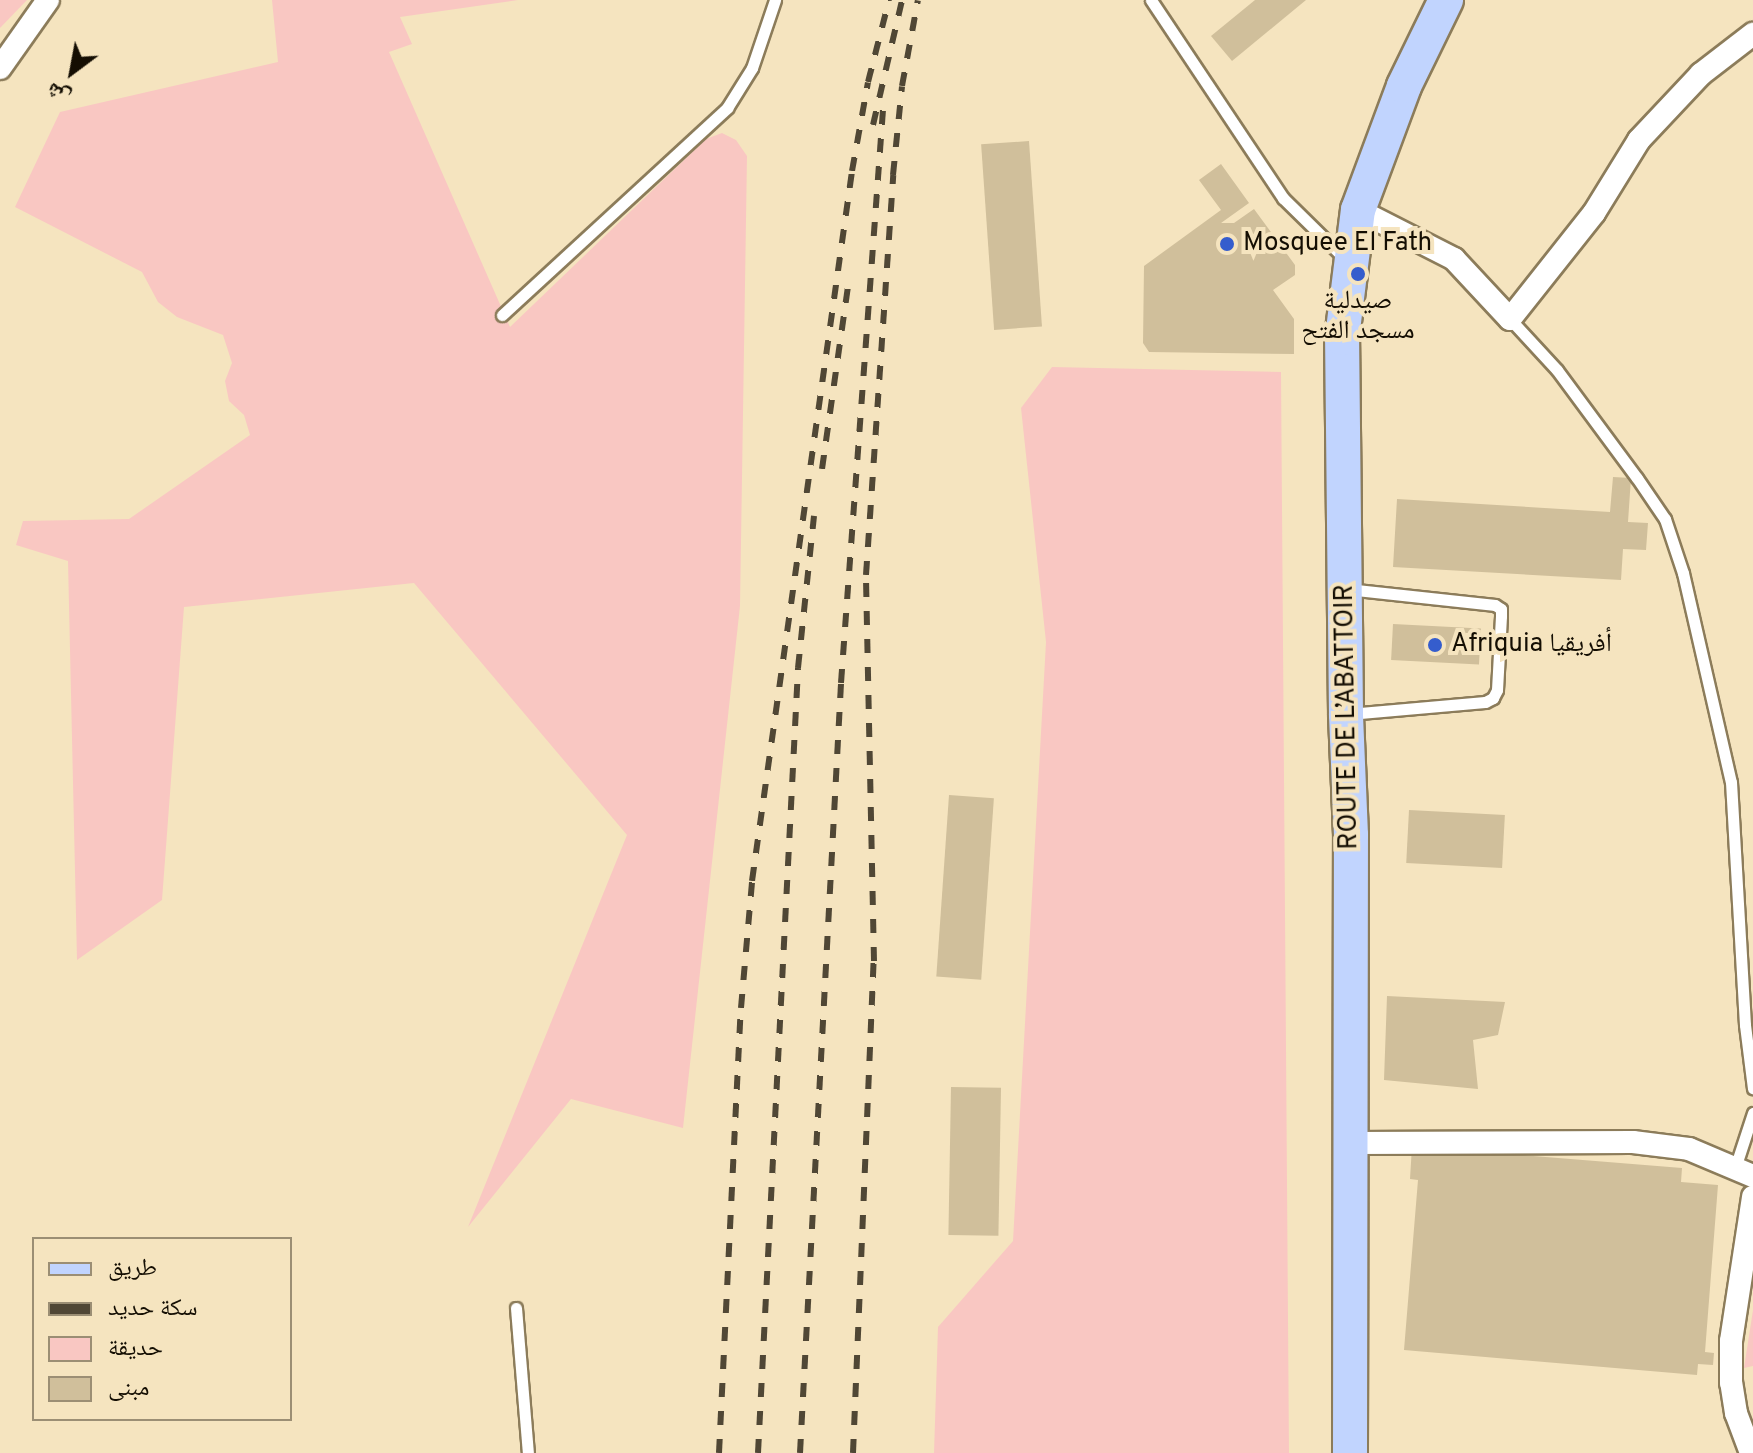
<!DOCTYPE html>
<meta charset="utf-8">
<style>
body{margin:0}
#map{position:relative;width:1753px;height:1453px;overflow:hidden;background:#f5e4bf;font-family:Overpass,"Noto Naskh Arabic",sans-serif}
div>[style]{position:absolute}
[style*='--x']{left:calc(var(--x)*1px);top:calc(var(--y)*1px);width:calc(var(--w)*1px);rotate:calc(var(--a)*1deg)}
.green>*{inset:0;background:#f9c7c2}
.building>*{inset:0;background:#d0bf9b;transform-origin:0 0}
.roads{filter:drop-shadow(2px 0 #8c7c5a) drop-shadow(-2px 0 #8c7c5a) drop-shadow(0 2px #8c7c5a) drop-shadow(0 -2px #8c7c5a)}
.lane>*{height:11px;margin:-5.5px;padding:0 5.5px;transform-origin:5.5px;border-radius:5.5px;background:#fff}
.street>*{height:22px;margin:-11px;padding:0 11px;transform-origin:11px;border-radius:11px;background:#fff}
.primary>*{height:34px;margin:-17px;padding:0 17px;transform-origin:17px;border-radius:17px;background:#c1d4fe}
.rail>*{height:6px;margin-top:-3px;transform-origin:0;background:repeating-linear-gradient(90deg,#504735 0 14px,transparent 0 28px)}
.dots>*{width:22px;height:22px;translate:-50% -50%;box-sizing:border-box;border:4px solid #f5e4bf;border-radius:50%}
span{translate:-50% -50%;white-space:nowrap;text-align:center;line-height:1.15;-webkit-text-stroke:8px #f5e4bf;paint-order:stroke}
.poi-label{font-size:26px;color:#140e03}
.left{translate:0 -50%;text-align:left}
.street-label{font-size:26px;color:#140e03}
.legend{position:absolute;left:32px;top:1237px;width:260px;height:184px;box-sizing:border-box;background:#f5e4bf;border:2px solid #9b8e74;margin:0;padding:10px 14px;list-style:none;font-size:24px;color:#140e03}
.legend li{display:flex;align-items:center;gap:16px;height:40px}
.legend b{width:40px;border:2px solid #9b8e74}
.north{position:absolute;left:32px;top:32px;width:80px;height:80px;-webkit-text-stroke:6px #f5e4bf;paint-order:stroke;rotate:212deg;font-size:22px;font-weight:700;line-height:32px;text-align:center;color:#140e03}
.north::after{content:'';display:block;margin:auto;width:28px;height:36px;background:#140e03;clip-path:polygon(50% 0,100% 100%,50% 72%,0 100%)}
</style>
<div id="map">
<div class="green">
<div style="clip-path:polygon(0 0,27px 0,0 28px)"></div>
<div style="clip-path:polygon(272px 0,518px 0,400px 17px,412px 44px,389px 52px,510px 327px,706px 139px,722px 133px,736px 140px,747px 156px,740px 606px,683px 1128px,571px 1099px,468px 1227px,627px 835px,414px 583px,184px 607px,162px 900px,77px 960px,68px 561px,16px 545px,23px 521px,129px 519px,250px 435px,244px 415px,229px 401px,225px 381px,232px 363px,223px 335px,177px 317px,158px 302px,142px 272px,15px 207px,60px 112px,278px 62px)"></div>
<div style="clip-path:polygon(1052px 367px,1281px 372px,1289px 1453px,934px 1453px,938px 1327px,1013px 1241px,1046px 642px,1021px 408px)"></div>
<div style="clip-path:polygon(1753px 1310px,1753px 1366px,1744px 1368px)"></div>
</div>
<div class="building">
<div style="clip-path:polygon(1255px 0,1306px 0,1232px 61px,1211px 36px)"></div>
<div style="left:1029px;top:141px;width:186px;height:48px;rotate:86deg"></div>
<div style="clip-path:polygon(1221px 164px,1249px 203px,1221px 223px,1234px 223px,1254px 209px,1295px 265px,1295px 275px,1273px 290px,1294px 319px,1294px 354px,1149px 352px,1143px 343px,1144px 266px,1221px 210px,1199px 180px)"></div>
<div style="clip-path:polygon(1613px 477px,1631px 478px,1628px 522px,1648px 523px,1646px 550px,1623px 549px,1621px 580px,1393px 567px,1397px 499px,1610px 512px)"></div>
<div style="left:1393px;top:624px;width:88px;height:36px;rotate:3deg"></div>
<div style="left:949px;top:795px;width:45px;height:182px;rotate:4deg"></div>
<div style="left:1409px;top:810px;width:96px;height:53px;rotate:3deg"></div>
<div style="clip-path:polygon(1387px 996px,1505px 1002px,1498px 1035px,1473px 1040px,1478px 1089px,1384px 1080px)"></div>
<div style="left:951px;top:1087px;width:50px;height:148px;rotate:1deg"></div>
<div style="clip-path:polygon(1412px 1146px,1682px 1168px,1681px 1182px,1718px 1185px,1705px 1352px,1714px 1353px,1713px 1365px,1698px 1364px,1697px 1375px,1404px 1350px,1418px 1180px,1410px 1179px)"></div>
</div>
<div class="roads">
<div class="lane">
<div style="--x:1151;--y:0;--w:238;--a:56.3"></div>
<div style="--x:1283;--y:198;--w:88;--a:44.5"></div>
<div style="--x:502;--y:315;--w:306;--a:-42.6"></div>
<div style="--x:727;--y:108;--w:47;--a:-58"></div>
<div style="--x:752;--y:68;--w:72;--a:-71.3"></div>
<div style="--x:1510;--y:319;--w:69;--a:47.3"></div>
<div style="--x:1557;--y:370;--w:134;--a:53.5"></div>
<div style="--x:1637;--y:478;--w:50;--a:55.7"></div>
<div style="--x:1665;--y:519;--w:57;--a:71.6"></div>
<div style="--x:1683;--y:573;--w:214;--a:77.1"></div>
<div style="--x:1731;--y:782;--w:243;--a:86.7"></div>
<div style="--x:1745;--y:1025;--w:64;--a:82.8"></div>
<div style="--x:1347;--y:589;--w:149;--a:6.2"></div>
<div style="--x:1495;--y:605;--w:7;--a:34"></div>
<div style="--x:1501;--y:609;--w:7;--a:90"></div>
<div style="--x:1501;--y:616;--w:74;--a:93.1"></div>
<div style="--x:1497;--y:690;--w:9;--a:117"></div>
<div style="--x:1493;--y:698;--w:9;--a:153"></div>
<div style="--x:1485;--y:702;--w:137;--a:175"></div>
<div style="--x:1735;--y:1168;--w:58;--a:-71.9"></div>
<div style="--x:516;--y:1308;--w:145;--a:85.3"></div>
</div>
<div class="street">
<div style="--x:0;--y:68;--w:83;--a:-54.8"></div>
<div style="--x:1358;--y:210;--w:108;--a:27"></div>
<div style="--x:1454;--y:259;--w:82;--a:47"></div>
<div style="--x:1510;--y:319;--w:135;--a:-51.6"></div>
<div style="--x:1594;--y:213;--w:86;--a:-58.3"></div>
<div style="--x:1639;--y:140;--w:91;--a:-46.8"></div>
<div style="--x:1701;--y:74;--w:66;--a:-37.6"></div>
<div style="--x:1353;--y:1143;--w:280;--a:-0.2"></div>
<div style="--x:1633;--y:1142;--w:56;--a:7.1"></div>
<div style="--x:1689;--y:1149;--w:69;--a:22.9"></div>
<div style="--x:1751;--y:1453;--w:43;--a:-110.6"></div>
<div style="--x:1736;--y:1413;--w:30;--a:-99"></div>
<div style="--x:1731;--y:1383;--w:42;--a:-90"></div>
<div style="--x:1731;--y:1341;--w:146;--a:-81.3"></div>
</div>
<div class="primary">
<div style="--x:1350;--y:1453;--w:618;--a:-89.91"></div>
<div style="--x:1351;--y:835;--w:121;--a:-92.4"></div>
<div style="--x:1346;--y:714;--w:376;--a:-90.6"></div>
<div style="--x:1342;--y:338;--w:129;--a:-82.9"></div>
<div style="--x:1358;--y:210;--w:132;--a:-69.6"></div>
<div style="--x:1404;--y:86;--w:96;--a:-64"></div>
</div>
</div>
<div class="rail">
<div style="--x:873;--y:125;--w:128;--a:-76.9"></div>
<div style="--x:822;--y:469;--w:184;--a:-81.9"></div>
<div style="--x:719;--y:1453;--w:446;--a:-87.2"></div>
<div style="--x:741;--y:1008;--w:127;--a:-85"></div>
<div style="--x:752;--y:881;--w:717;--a:-81.98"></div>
<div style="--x:852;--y:171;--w:90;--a:-79.8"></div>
<div style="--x:868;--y:82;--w:85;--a:-75.6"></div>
<div style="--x:758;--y:1453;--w:786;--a:-87.08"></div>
<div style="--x:798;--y:668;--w:153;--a:-84"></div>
<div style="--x:800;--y:1453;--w:771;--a:-86.95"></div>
<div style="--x:841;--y:683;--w:575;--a:-85.81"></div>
<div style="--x:853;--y:1453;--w:492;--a:-87.6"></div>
<div style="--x:874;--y:961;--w:386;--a:-91.2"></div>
<div style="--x:866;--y:575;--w:401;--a:-86.1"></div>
<div style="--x:893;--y:175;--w:89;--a:-84.2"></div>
<div style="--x:902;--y:86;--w:87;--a:-79.5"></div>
</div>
<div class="dots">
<div style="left:1227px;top:244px;background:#355dcd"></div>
<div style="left:1358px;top:274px;background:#355dcd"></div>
<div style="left:1435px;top:645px;background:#355dcd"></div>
</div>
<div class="poi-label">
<span class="left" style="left:1243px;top:244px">Mosquee El Fath</span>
<span style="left:1358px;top:317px">صيدلية<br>مسجد الفتح</span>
<span class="left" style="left:1451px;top:645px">Afriquia أفريقيا</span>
</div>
<div class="street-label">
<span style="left:1348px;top:717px;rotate:-91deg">ROUTE DE L’ABATTOIR</span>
</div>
<ul class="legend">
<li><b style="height:10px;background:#c1d4fe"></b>طريق</li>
<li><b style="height:10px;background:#504735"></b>سكة حديد</li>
<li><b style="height:22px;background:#f9c7c2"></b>حديقة</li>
<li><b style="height:22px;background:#d0bf9b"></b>مبنى</li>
</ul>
<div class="north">ش</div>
</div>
